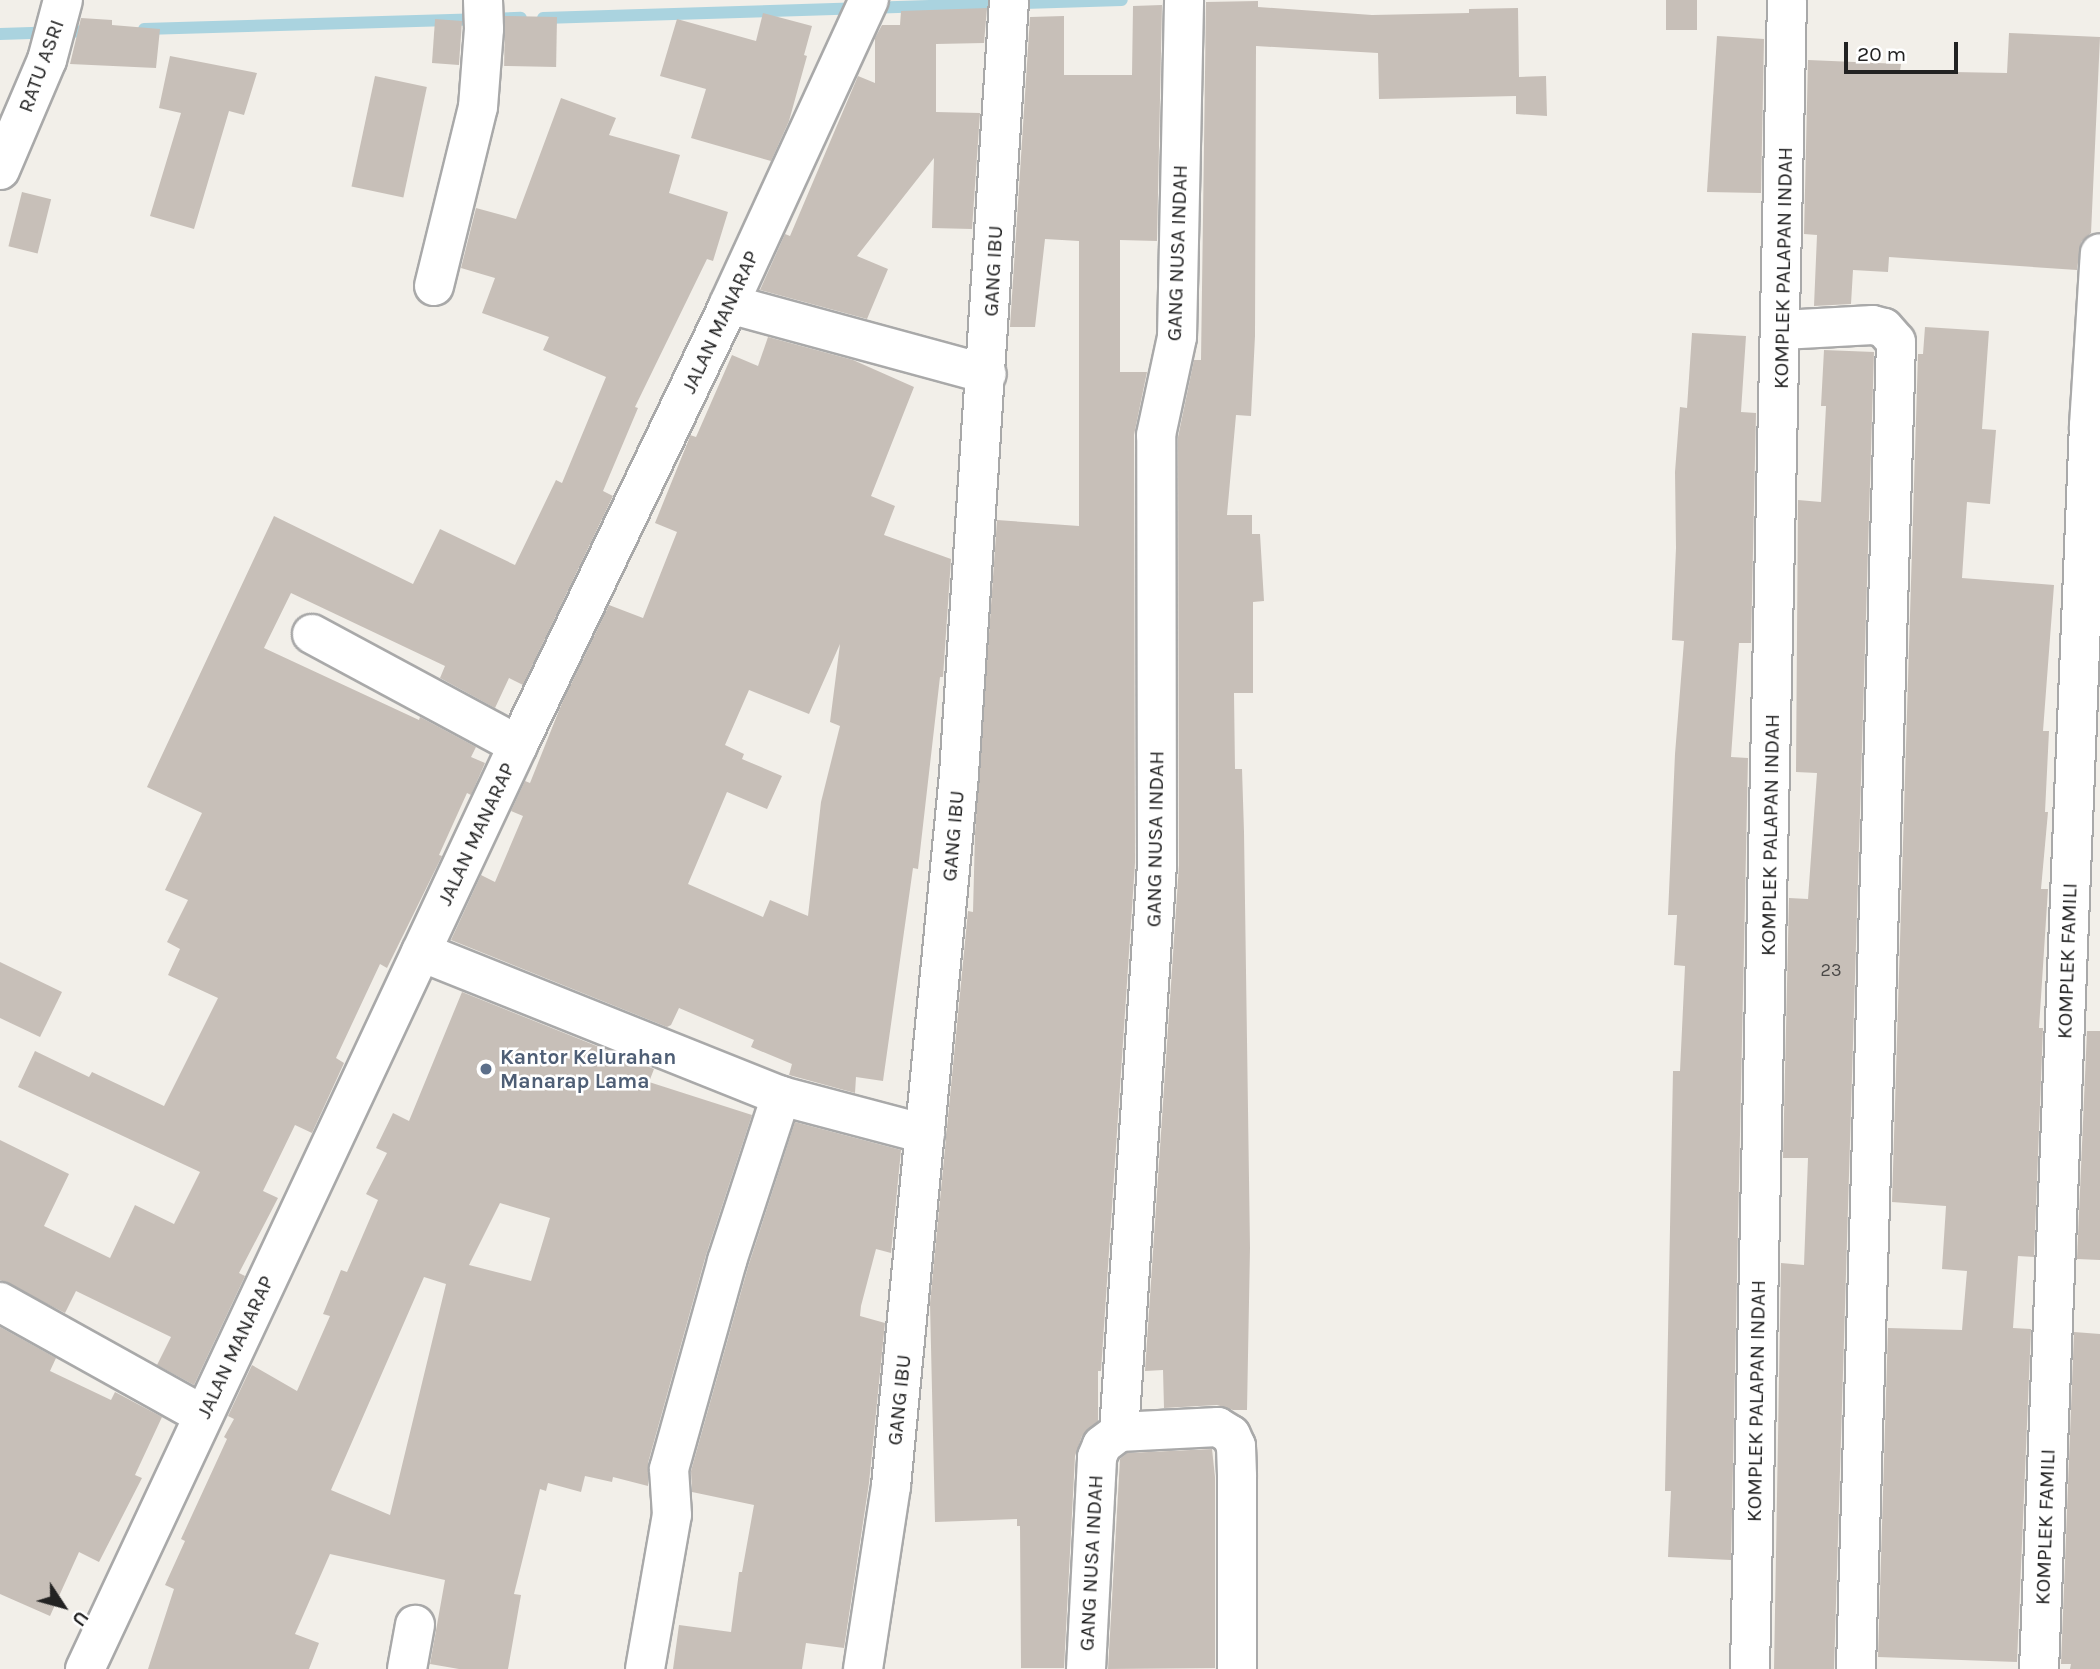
<!DOCTYPE html>
<style>
body{margin:0}
#map{position:relative;width:2100px;height:1669px;overflow:hidden;background:#f2efe9;font-family:Karla,sans-serif}
div>[style]{position:absolute}
[style*='--x']{left:calc(var(--x)*1px);top:calc(var(--y)*1px);width:calc(var(--w)*1px);rotate:calc(var(--a)*1deg)}
.stream>*{height:12px;margin:-6px;padding:0 6px;transform-origin:6px;border-radius:6px;background:#aad3df}
.building>*{inset:0;background:#c7bfb8;transform-origin:0 0}
.roads{filter:drop-shadow(2px 0 #a9a9a9) drop-shadow(-2px 0 #a9a9a9) drop-shadow(0 2px #a9a9a9) drop-shadow(0 -2px #a9a9a9)}
.minor>*{height:38px;margin:-19px;padding:0 19px;transform-origin:19px;border-radius:19px;background:#fff}
.dots>*{width:19px;height:19px;translate:-50% -50%;box-sizing:border-box;border:4px solid #fff;border-radius:50%}
span{translate:-50% -50%;white-space:nowrap;text-align:center;line-height:1.15;-webkit-text-stroke:5px #fff;paint-order:stroke}
.number-label{font-size:18px;color:#4b4948}
.number-label span{-webkit-text-stroke-width:0}
.street-label{font-size:21px;color:#222}
.service-label{font-size:21px;color:#4e5e75;font-weight:700}
.left{translate:0 -50%;text-align:left}
.north{position:absolute;left:28px;top:1571px;width:70px;height:70px;-webkit-text-stroke:5px #fff;paint-order:stroke;rotate:126deg;font-size:19px;font-weight:700;line-height:28px;text-align:center;color:#222}
.north::after{content:'';display:block;margin:auto;width:24px;height:32px;background:#222;clip-path:polygon(50% 0,100% 100%,50% 72%,0 100%)}
.scale{position:absolute;left:1844px;top:42px;width:114px;height:32px;box-sizing:border-box;border:4px solid #222;border-top:0;padding-left:9px;font-size:21px;line-height:24px;white-space:nowrap;color:#222;-webkit-text-stroke:5px #fff;paint-order:stroke}
</style>
<div id="map">
<div class="stream">
<div style="--x:543;--y:18;--w:579;--a:-1.78"></div>
<div style="--x:144;--y:29;--w:377;--a:-1.7"></div>
<div style="--x:0;--y:34;--w:94;--a:-1.8"></div>
</div>
<div class="building">
<div style="left:1666px;top:0;width:31px;height:30px"></div>
<div style="clip-path:polygon(1258px 1px,1258px 7px,1372px 15px,1469px 13px,1469px 9px,1518px 8px,1519px 77px,1546px 76px,1547px 116px,1516px 114px,1516px 96px,1379px 99px,1378px 53px,1256px 46px,1255px 336px,1251px 416px,1236px 415px,1227px 515px,1252px 515px,1252px 534px,1260px 534px,1264px 601px,1253px 602px,1253px 693px,1234px 693px,1235px 769px,1242px 769px,1244px 832px,1250px 1248px,1247px 1410px,1233px 1410px,1217px 1405px,1164px 1408px,1163px 1370px,1145px 1371px,1179px 865px,1178px 437px,1194px 360px,1201px 360px,1206px 2px)"></div>
<div style="clip-path:polygon(1162px 5px,1157px 241px,1120px 240px,1120px 372px,1147px 372px,1134px 435px,1135px 863px,1101px 1371px,1098px 1371px,1098px 1421px,1082px 1436px,1075px 1456px,1064px 1668px,1021px 1668px,1020px 1526px,1017px 1526px,1017px 1519px,935px 1522px,930px 1303px,968px 911px,973px 912px,975px 833px,997px 520px,1079px 526px,1079px 241px,1045px 239px,1035px 327px,1010px 327px,1030px 17px,1064px 16px,1064px 75px,1132px 75px,1133px 6px)"></div>
<div style="clip-path:polygon(987px 8px,984px 43px,936px 44px,936px 112px,980px 113px,972px 229px,932px 228px,934px 158px,857px 256px,888px 269px,867px 319px,760px 290px,785px 234px,790px 236px,858px 76px,875px 83px,875px 38px,882px 25px,900px 25px,901px 11px)"></div>
<div style="clip-path:polygon(763px 13px,812px 26px,804px 55px,807px 56px,789px 121px,771px 161px,691px 138px,706px 89px,660px 76px,677px 19px,756px 41px)"></div>
<div style="left:505px;top:16px;width:52px;height:50px;rotate:1deg"></div>
<div style="clip-path:polygon(81px 18px,112px 20px,112px 25px,160px 29px,156px 68px,70px 64px)"></div>
<div style="left:462px;top:21px;width:44px;height:27px;rotate:94deg"></div>
<div style="clip-path:polygon(2009px 33px,2100px 37px,2091px 233px,2081px 242px,2077px 270px,1889px 257px,1888px 272px,1853px 270px,1851px 304px,1814px 306px,1817px 235px,1804px 234px,1808px 60px,1901px 64px,1900px 71px,2007px 73px)"></div>
<div style="clip-path:polygon(1717px 36px,1764px 39px,1761px 193px,1707px 192px)"></div>
<div style="clip-path:polygon(170px 56px,257px 73px,244px 115px,229px 111px,194px 229px,150px 216px,181px 113px,159px 108px)"></div>
<div style="left:375px;top:76px;width:53px;height:113px;rotate:12deg"></div>
<div style="clip-path:polygon(561px 98px,616px 118px,609px 135px,680px 155px,669px 193px,728px 212px,713px 261px,707px 259px,635px 407px,638px 408px,603px 491px,613px 496px,523px 685px,509px 678px,495px 708px,440px 678px,445px 666px,291px 593px,264px 648px,419px 720px,420px 717px,476px 747px,471px 757px,485px 763px,471px 795px,467px 793px,439px 855px,442px 856px,387px 968px,380px 964px,336px 1058px,344px 1063px,312px 1133px,295px 1125px,263px 1191px,278px 1198px,239px 1273px,245px 1276px,194px 1385px,157px 1365px,171px 1337px,76px 1291px,65px 1313px,0 1280px,0 1140px,69px 1174px,44px 1226px,110px 1258px,135px 1205px,174px 1224px,200px 1172px,18px 1087px,35px 1051px,89px 1077px,92px 1072px,164px 1106px,218px 998px,168px 975px,180px 949px,167px 942px,188px 900px,165px 890px,202px 813px,147px 787px,274px 516px,413px 584px,440px 529px,515px 565px,556px 480px,562px 483px,606px 377px,543px 350px,549px 337px,482px 313px,495px 278px,461px 268px,476px 208px,516px 219px)"></div>
<div style="left:22px;top:192px;width:30px;height:56px;rotate:14deg"></div>
<div style="clip-path:polygon(1925px 327px,1989px 331px,1982px 429px,1996px 430px,1990px 504px,1967px 502px,1962px 578px,2054px 585px,2043px 731px,2049px 731px,2045px 812px,2048px 812px,2041px 889px,2048px 889px,2039px 1028px,2043px 1028px,2034px 1257px,2018px 1256px,2013px 1328px,2031px 1329px,2017px 1662px,1878px 1657px,1888px 1328px,1962px 1330px,1967px 1271px,1942px 1269px,1946px 1206px,1892px 1202px,1918px 354px,1923px 354px)"></div>
<div style="clip-path:polygon(1692px 333px,1746px 336px,1741px 412px,1756px 413px,1751px 643px,1739px 643px,1731px 757px,1748px 758px,1731px 1560px,1668px 1557px,1671px 1491px,1665px 1491px,1673px 1071px,1680px 1071px,1685px 966px,1674px 965px,1677px 915px,1668px 915px,1675px 754px,1684px 641px,1672px 640px,1676px 548px,1675px 472px,1680px 407px,1687px 408px)"></div>
<div style="clip-path:polygon(evenodd,768px 337px,853px 360px,914px 387px,871px 496px,895px 506px,884px 535px,951px 559px,943px 677px,940px 677px,918px 869px,913px 868px,883px 1081px,856px 1077px,855px 1093px,789px 1075px,792px 1064px,751px 1047px,754px 1040px,679px 1008px,671px 1025px,667px 1027px,451px 940px,481px 875px,495px 882px,523px 816px,511px 811px,525px 781px,530px 783px,562px 703px,609px 605px,643px 618px,677px 532px,655px 523px,689px 439px,690px 435px,696px 437px,732px 355px,758px 366px,768px 337px,840px 644px,830px 722px,840px 726px,821px 802px,808px 916px,770px 900px,763px 917px,688px 884px,727px 792px,767px 809px,782px 776px,742px 759px,744px 754px,725px 745px,749px 690px,809px 714px,840px 644px)"></div>
<div style="clip-path:polygon(1824px 350px,1874px 352px,1834px 1669px,1774px 1669px,1781px 1263px,1804px 1265px,1808px 1158px,1783px 1158px,1789px 898px,1808px 899px,1817px 773px,1796px 772px,1798px 500px,1821px 502px,1826px 406px,1821px 406px)"></div>
<div style="clip-path:polygon(0 962px,62px 992px,40px 1037px,0 1018px)"></div>
<div style="clip-path:polygon(evenodd,462px 992px,654px 1069px,649px 1082px,752px 1115px,706px 1255px,648px 1463px,648px 1486px,613px 1477px,612px 1482px,585px 1476px,581px 1492px,548px 1483px,546px 1491px,540px 1489px,514px 1594px,521px 1595px,508px 1669px,459px 1669px,430px 1664px,445px 1580px,330px 1554px,295px 1634px,319px 1643px,309px 1669px,148px 1669px,174px 1589px,165px 1585px,185px 1541px,181px 1539px,227px 1439px,224px 1437px,234px 1419px,228px 1416px,252px 1365px,297px 1391px,330px 1316px,323px 1314px,341px 1270px,347px 1272px,378px 1200px,366px 1194px,387px 1153px,376px 1148px,393px 1113px,409px 1121px,462px 992px,500px 1203px,550px 1218px,531px 1281px,469px 1265px,500px 1203px,462px 992px,424px 1277px,446px 1284px,390px 1515px,331px 1490px,424px 1277px)"></div>
<div style="clip-path:polygon(2087px 1031px,2100px 1031px,2100px 1260px,2077px 1259px)"></div>
<div style="clip-path:polygon(795px 1122px,901px 1150px,891px 1253px,876px 1249px,861px 1306px,860px 1316px,885px 1323px,869px 1483px,844px 1648px,806px 1643px,802px 1669px,673px 1669px,679px 1625px,731px 1632px,739px 1572px,742px 1572px,754px 1505px,692px 1492px,691px 1471px,748px 1267px)"></div>
<div style="clip-path:polygon(0 1327px,56px 1358px,50px 1371px,111px 1400px,115px 1392px,162px 1417px,135px 1475px,142px 1478px,99px 1562px,79px 1552px,50px 1616px,0 1594px)"></div>
<div style="clip-path:polygon(2074px 1332px,2100px 1334px,2100px 1669px,2070px 1669px,2071px 1664px,2061px 1664px)"></div>
<div style="clip-path:polygon(1212px 1449px,1215px 1477px,1215px 1668px,1108px 1669px,1120px 1459px,1127px 1453px)"></div>
</div>
<div class="roads">
<div class="minor">
<div style="--x:0;--y:170;--w:120;--a:-66.9"></div>
<div style="--x:47;--y:60;--w:62;--a:-75.1"></div>
<div style="--x:434;--y:286;--w:184;--a:-76.2"></div>
<div style="--x:478;--y:107;--w:78;--a:-85.6"></div>
<div style="--x:484;--y:29;--w:29;--a:-92"></div>
<div style="--x:729;--y:304;--w:267;--a:15.2"></div>
<div style="--x:1782;--y:330;--w:91;--a:-3.1"></div>
<div style="--x:1873;--y:325;--w:11;--a:15"></div>
<div style="--x:1884;--y:328;--w:18;--a:49"></div>
<div style="--x:1896;--y:342;--w:1328;--a:91.73"></div>
<div style="--x:312;--y:634;--w:234;--a:28.3"></div>
<div style="--x:421;--y:952;--w:388;--a:21.8"></div>
<div style="--x:781;--y:1096;--w:149;--a:14.8"></div>
<div style="--x:0;--y:1302;--w:232;--a:29.1"></div>
<div style="--x:1119;--y:1432;--w:99;--a:-2.9"></div>
<div style="--x:1218;--y:1427;--w:15;--a:32"></div>
<div style="--x:1231;--y:1435;--w:12;--a:66"></div>
<div style="--x:1236;--y:1446;--w:31;--a:88"></div>
<div style="--x:1237;--y:1477;--w:192;--a:90"></div>
<div style="--x:85;--y:1669;--w:1020;--a:-64.89"></div>
<div style="--x:518;--y:745;--w:489;--a:-64.4"></div>
<div style="--x:729;--y:304;--w:335;--a:-65.3"></div>
<div style="--x:407;--y:1669;--w:45;--a:-79.7"></div>
<div style="--x:645;--y:1669;--w:156;--a:-80.1"></div>
<div style="--x:672;--y:1515;--w:46;--a:-93.7"></div>
<div style="--x:669;--y:1469;--w:216;--a:-74.4"></div>
<div style="--x:727;--y:1261;--w:174;--a:-71.9"></div>
<div style="--x:863;--y:1669;--w:185;--a:-81.3"></div>
<div style="--x:891;--y:1486;--w:715;--a:-84.54"></div>
<div style="--x:959;--y:774;--w:776;--a:-86.3"></div>
<div style="--x:1086;--y:1669;--w:212;--a:-87"></div>
<div style="--x:1097;--y:1457;--w:13;--a:-67"></div>
<div style="--x:1102;--y:1445;--w:21;--a:-37"></div>
<div style="--x:1119;--y:1432;--w:569;--a:-86.17"></div>
<div style="--x:1157;--y:864;--w:429;--a:-90.1"></div>
<div style="--x:1156;--y:435;--w:100;--a:-77.9"></div>
<div style="--x:1177;--y:337;--w:337;--a:-88.8"></div>
<div style="--x:1750;--y:1669;--w:1669;--a:-88.73"></div>
<div style="--x:2039;--y:1669;--w:1244;--a:-87.7"></div>
<div style="--x:2089;--y:426;--w:173;--a:-86.4"></div>
</div>
</div>
<div class="dots">
<div style="left:486px;top:1069px;background:#5c6f8a"></div>
</div>
<div class="number-label">
<span style="left:1831px;top:970px">23</span>
</div>
<div class="street-label">
<span style="left:41px;top:66px;rotate:-70deg">RATU ASRI</span>
<span style="left:1177px;top:253px;rotate:-88deg">GANG NUSA INDAH</span>
<span style="left:1783px;top:268px;rotate:-89deg">KOMPLEK PALAPAN INDAH</span>
<span style="left:993px;top:271px;rotate:-87deg">GANG IBU</span>
<span style="left:720px;top:322px;rotate:-65deg">JALAN MANARAP</span>
<span style="left:476px;top:834px;rotate:-65deg">JALAN MANARAP</span>
<span style="left:1770px;top:835px;rotate:-89deg">KOMPLEK PALAPAN INDAH</span>
<span style="left:953px;top:836px;rotate:-85deg">GANG IBU</span>
<span style="left:1155px;top:839px;rotate:-89deg">GANG NUSA INDAH</span>
<span style="left:2067px;top:961px;rotate:-88deg">KOMPLEK FAMILI</span>
<span style="left:235px;top:1347px;rotate:-65deg">JALAN MANARAP</span>
<span style="left:899px;top:1400px;rotate:-84deg">GANG IBU</span>
<span style="left:1756px;top:1401px;rotate:-89deg">KOMPLEK PALAPAN INDAH</span>
<span style="left:2045px;top:1527px;rotate:-88deg">KOMPLEK FAMILI</span>
<span style="left:1091px;top:1563px;rotate:-87deg">GANG NUSA INDAH</span>
</div>
<div class="service-label">
<span class="left" style="left:500px;top:1069px">Kantor Kelurahan<br>Manarap Lama</span>
</div>
<div class="north">U</div>
<div class="scale">20 m</div>
</div>
